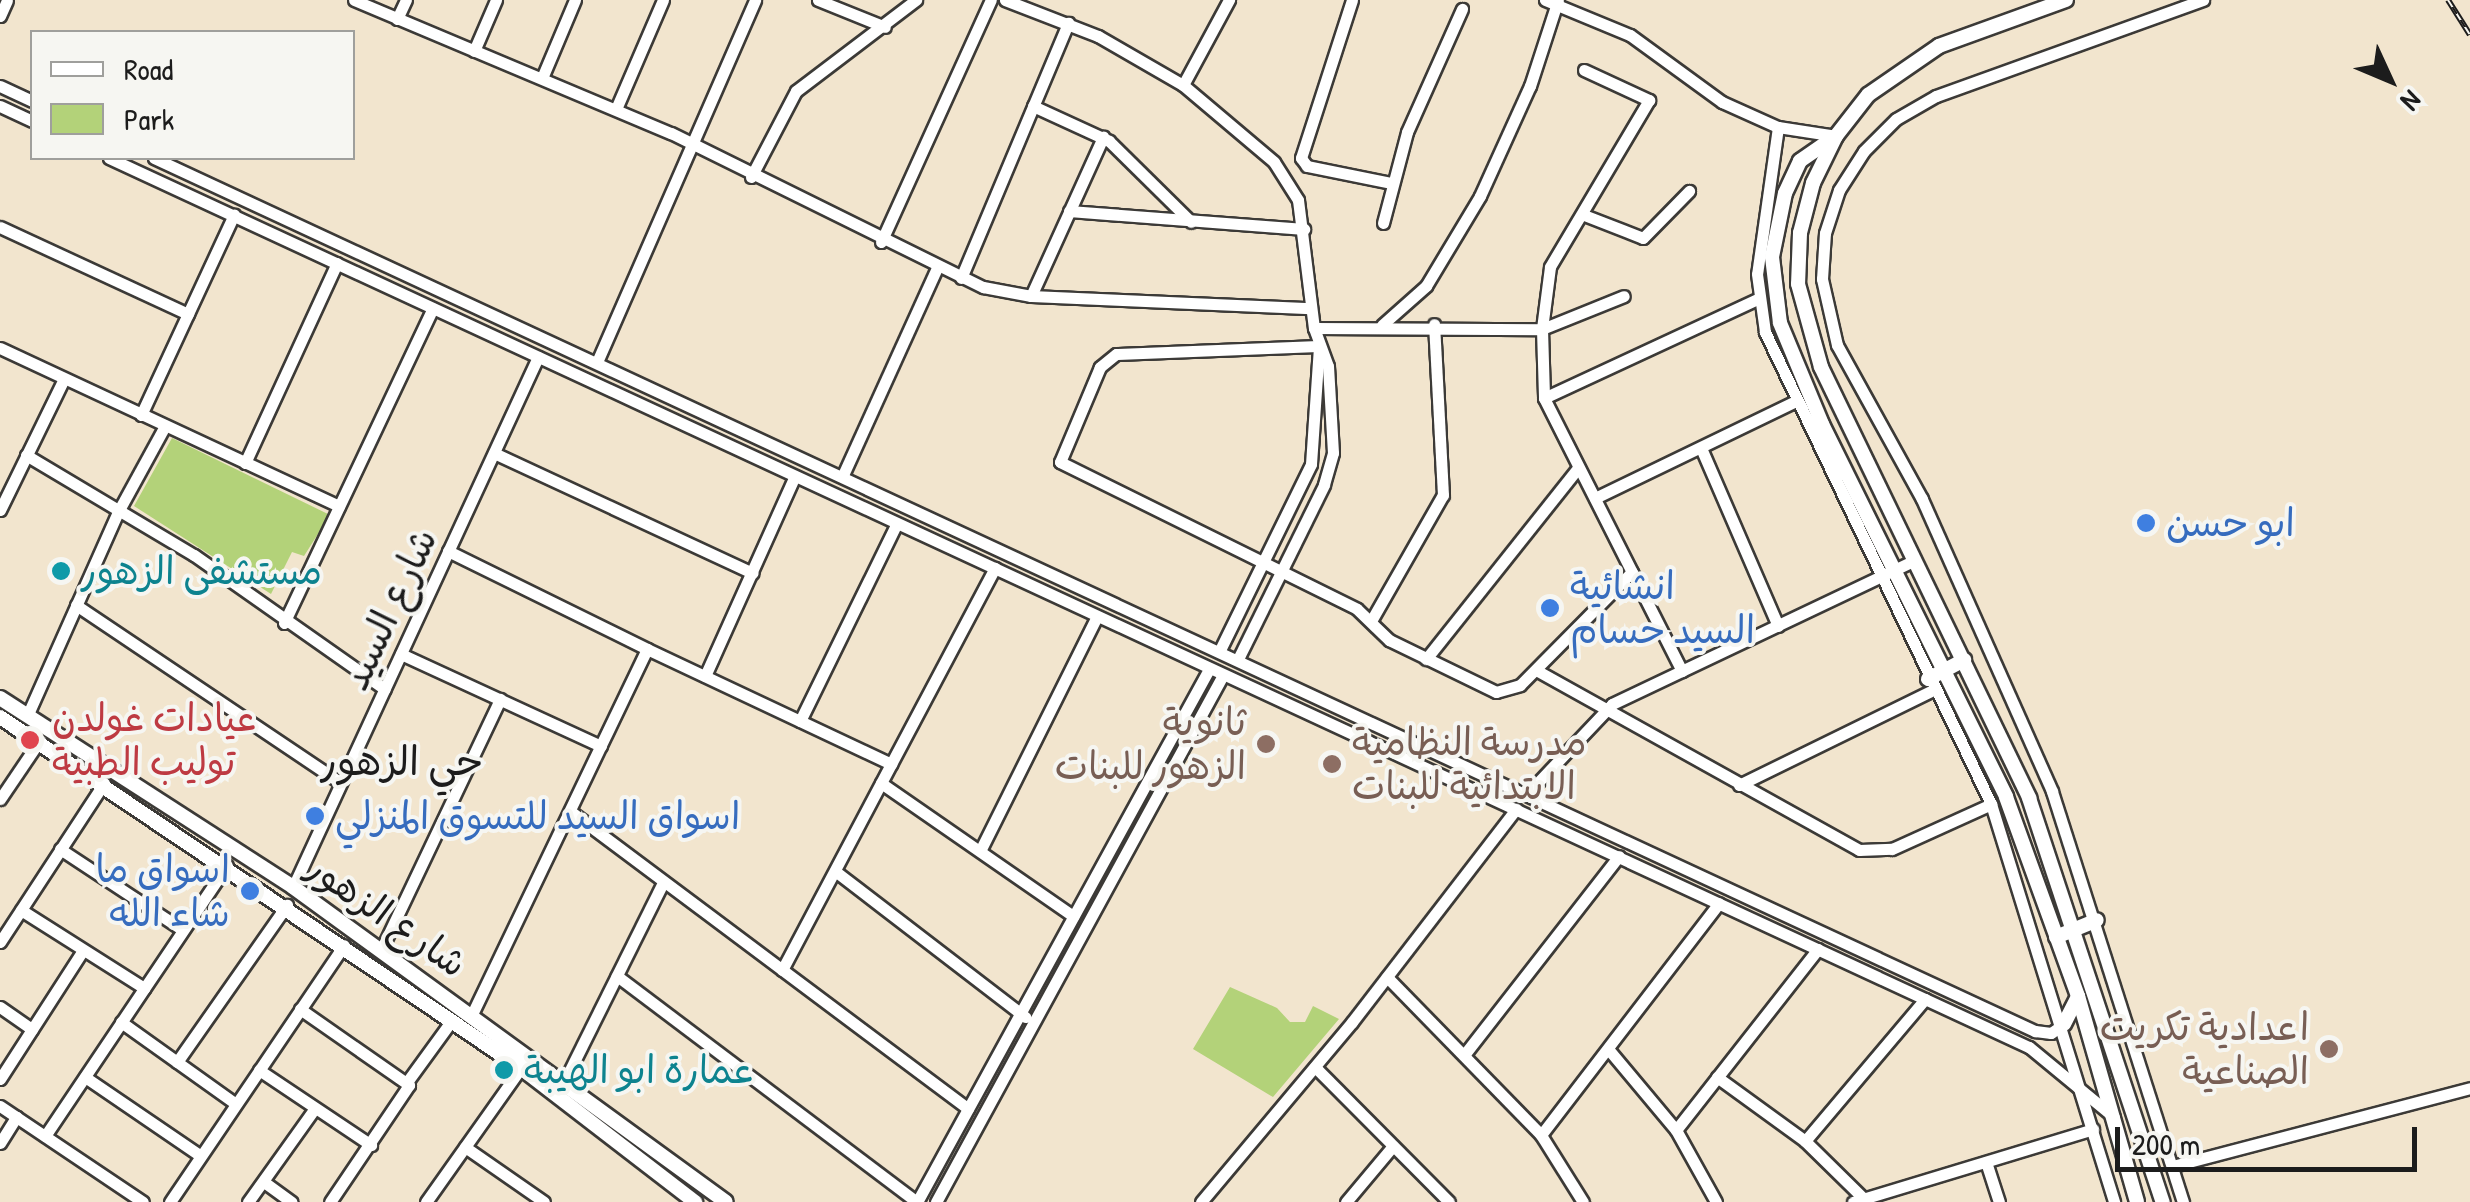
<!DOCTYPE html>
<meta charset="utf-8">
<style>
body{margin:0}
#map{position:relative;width:2470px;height:1202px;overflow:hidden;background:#f2e5ce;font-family:"Patrick Hand","Playpen Sans Arabic",sans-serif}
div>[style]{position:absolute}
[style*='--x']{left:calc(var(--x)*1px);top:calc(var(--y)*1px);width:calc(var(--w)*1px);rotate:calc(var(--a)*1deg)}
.green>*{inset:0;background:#b3d279}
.roads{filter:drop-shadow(2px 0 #3c3a37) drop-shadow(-2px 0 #3c3a37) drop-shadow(0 2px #3c3a37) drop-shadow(0 -2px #3c3a37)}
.minor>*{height:11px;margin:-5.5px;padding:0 5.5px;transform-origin:5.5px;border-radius:5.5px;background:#fff}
.major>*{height:14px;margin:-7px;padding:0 7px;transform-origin:7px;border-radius:7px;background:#fff}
.rail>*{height:6px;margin-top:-3px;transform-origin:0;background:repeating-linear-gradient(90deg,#f6f6f2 0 8px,#1c1c1c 0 16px);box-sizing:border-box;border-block:2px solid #1c1c1c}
.dots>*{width:28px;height:28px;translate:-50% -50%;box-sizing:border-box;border:5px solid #f6f6f2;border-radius:50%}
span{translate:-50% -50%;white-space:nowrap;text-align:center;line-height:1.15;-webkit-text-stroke:8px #f6f6f2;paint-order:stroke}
.shop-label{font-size:38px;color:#366cbe}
.left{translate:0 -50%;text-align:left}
.right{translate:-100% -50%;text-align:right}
.culture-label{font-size:38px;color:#0d838f}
.street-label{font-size:38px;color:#1c1c1c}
.health-label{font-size:38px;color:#be3a42}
.education-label{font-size:38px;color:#785e54}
.neighbourhood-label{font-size:40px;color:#1c1c1c}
.legend{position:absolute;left:30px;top:30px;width:325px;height:130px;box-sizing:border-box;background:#f6f6f2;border:2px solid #9f9f9c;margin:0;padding:12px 18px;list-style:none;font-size:30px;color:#1c1c1c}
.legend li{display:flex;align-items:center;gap:20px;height:50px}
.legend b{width:50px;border:2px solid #9f9f9c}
.north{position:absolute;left:2340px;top:30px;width:100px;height:100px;-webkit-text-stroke:8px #f6f6f2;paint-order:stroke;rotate:134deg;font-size:28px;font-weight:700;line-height:40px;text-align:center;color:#1c1c1c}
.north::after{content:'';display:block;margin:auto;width:35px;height:45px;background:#1c1c1c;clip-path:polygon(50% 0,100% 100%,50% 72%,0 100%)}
.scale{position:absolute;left:2115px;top:1127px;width:302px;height:45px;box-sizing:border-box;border:5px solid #1c1c1c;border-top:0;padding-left:12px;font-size:30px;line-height:35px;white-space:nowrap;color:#1c1c1c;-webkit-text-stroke:8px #f6f6f2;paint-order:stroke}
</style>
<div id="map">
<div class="green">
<div style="clip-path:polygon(172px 438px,330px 515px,304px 556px,292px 552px,271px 594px,134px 506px)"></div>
<div style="clip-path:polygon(1230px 987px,1277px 1008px,1290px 1022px,1305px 1022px,1313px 1006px,1339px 1019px,1273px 1097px,1193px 1049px)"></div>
</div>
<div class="roads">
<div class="minor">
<div style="--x:354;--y:0;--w:344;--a:22.8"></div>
<div style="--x:671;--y:133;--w:348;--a:26.3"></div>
<div style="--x:983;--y:287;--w:49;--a:10.6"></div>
<div style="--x:1031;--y:296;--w:280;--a:2.5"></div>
<div style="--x:818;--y:0;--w:72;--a:21.9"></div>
<div style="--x:1005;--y:0;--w:100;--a:21.2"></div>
<div style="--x:1098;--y:36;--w:98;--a:30"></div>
<div style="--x:1183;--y:85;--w:119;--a:40.2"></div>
<div style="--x:1274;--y:162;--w:45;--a:57.7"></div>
<div style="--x:1298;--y:200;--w:129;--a:82.9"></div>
<div style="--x:1314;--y:328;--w:40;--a:69.8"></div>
<div style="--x:1328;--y:366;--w:87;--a:86.7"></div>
<div style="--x:1333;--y:453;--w:33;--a:106"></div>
<div style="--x:1324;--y:485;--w:194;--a:116.3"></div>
<div style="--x:1352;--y:0;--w:166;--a:107.9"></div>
<div style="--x:1301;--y:158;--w:10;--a:53"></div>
<div style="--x:1307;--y:166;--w:86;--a:11.4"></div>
<div style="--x:1545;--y:0;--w:92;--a:22.4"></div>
<div style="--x:1630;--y:35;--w:114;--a:36.1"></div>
<div style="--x:1722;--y:102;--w:61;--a:24.1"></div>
<div style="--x:1778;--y:127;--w:59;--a:8.8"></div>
<div style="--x:0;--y:16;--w:17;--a:-66"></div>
<div style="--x:397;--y:19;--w:21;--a:-65"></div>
<div style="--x:474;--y:51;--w:56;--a:-66.7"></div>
<div style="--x:1584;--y:70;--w:72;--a:24.8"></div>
<div style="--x:1649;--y:100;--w:194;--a:120.7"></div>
<div style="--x:1550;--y:267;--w:63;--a:97.4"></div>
<div style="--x:1542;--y:329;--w:69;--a:88.3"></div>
<div style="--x:1544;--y:398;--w:306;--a:63.2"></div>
<div style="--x:542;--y:78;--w:85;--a:-67.1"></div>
<div style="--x:1183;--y:85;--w:97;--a:-61.6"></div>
<div style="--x:0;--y:86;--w:35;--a:25"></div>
<div style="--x:0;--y:106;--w:35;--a:25"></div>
<div style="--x:1033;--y:106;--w:84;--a:24.7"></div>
<div style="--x:1109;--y:141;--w:115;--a:44.6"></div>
<div style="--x:616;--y:109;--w:119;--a:-66.7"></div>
<div style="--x:1778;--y:127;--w:148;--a:98.1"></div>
<div style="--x:1757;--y:274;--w:59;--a:82.1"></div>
<div style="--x:1765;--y:332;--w:523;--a:64.41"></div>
<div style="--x:1991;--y:804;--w:417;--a:72.8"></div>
<div style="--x:109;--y:158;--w:2116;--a:24.85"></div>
<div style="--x:2029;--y:1047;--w:110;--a:39.5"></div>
<div style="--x:154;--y:158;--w:2074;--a:24.9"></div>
<div style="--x:2035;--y:1031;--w:16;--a:7"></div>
<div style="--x:2051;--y:1033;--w:16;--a:-35"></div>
<div style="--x:751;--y:177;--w:97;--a:-62.4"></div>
<div style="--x:796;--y:91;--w:151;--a:-37.2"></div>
<div style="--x:1069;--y:211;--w:236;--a:4.4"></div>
<div style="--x:1584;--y:215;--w:63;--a:21.3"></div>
<div style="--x:1643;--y:238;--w:66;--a:-45.6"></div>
<div style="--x:1383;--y:223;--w:94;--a:-75.2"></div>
<div style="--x:1407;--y:132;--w:135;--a:-65.9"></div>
<div style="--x:0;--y:227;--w:207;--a:24.8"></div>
<div style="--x:881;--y:242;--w:266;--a:-65.6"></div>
<div style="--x:961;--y:278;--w:277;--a:-67.2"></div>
<div style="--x:1031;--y:296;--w:175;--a:-65.6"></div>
<div style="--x:1382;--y:325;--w:59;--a:-41.6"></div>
<div style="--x:1426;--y:286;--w:105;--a:-59"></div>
<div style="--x:1480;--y:196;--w:121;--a:-65.6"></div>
<div style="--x:1530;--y:86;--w:90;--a:-72"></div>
<div style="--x:1314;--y:328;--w:228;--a:0.3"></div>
<div style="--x:1542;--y:329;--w:88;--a:-21.9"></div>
<div style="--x:1318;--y:346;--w:202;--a:177.7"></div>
<div style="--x:1116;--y:354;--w:21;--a:141"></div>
<div style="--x:1100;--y:367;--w:103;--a:112.8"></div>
<div style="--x:1060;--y:462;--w:331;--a:26.3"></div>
<div style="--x:1357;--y:609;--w:45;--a:44.1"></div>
<div style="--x:1389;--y:640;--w:119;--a:25.9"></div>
<div style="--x:1496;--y:692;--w:25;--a:-16"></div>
<div style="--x:1520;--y:685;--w:159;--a:-45.3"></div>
<div style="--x:0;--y:348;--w:374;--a:25"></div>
<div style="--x:597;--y:362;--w:395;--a:-66.4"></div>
<div style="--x:1544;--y:398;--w:237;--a:-24.9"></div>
<div style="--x:141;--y:415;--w:221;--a:-65.1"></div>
<div style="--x:1701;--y:448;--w:194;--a:66.6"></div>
<div style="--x:494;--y:453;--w:285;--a:24.9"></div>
<div style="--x:26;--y:455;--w:196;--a:30.8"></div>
<div style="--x:194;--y:555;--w:233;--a:35.1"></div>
<div style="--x:245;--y:463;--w:220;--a:-65.3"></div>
<div style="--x:843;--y:475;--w:227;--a:-65.6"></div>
<div style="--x:1595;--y:498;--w:223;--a:-25.8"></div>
<div style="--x:0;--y:510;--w:146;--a:-64"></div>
<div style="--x:448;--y:551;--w:222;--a:26.2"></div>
<div style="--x:647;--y:649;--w:406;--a:115.6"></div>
<div style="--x:76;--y:605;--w:319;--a:33.9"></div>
<div style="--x:1371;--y:621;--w:145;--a:-60.3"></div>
<div style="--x:1443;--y:495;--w:171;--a:-93"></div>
<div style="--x:284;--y:623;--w:348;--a:-64.7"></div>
<div style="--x:647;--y:649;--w:270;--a:25.2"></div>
<div style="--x:1220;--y:650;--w:207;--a:-63.9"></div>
<div style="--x:1311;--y:464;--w:116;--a:-86.1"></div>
<div style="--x:401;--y:654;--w:220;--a:24.7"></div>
<div style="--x:1426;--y:659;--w:244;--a:-51.5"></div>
<div style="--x:1536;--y:670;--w:370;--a:29.1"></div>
<div style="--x:1859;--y:850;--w:33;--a:-2"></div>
<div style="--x:1892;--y:849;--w:109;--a:-24.4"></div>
<div style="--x:705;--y:676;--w:219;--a:-65.8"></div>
<div style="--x:28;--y:714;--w:223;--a:-66"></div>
<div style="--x:119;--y:510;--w:96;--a:-61.3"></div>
<div style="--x:800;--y:721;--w:220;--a:-63.9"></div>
<div style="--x:881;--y:783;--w:234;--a:34.7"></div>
<div style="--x:1739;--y:785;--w:216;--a:-26.1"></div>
<div style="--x:1527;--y:794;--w:124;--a:-46.6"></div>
<div style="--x:1612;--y:704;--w:335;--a:-25.4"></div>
<div style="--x:0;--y:799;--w:71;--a:-55.9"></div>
<div style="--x:570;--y:811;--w:497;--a:36.8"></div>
<div style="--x:60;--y:849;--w:147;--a:33.4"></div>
<div style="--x:981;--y:849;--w:260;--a:-63.5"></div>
<div style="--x:835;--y:871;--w:240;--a:37.5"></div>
<div style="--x:293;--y:887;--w:584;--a:-65.19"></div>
<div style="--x:21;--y:910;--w:146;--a:32.4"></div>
<div style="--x:0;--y:942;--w:190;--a:-56.8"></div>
<div style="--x:381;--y:950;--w:278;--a:-64.6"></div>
<div style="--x:782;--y:970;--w:455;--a:-62.1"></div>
<div style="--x:617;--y:976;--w:376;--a:37"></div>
<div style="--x:1387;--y:977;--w:221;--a:45.7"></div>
<div style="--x:1541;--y:1135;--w:79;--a:57.9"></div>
<div style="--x:0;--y:1007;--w:39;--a:35"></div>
<div style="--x:300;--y:1009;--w:133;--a:34.9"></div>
<div style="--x:409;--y:1085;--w:141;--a:124"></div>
<div style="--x:121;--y:1022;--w:141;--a:35.5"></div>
<div style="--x:1609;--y:1050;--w:104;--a:50.1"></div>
<div style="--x:1676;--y:1130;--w:82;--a:60.9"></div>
<div style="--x:1464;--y:1055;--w:252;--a:-52.1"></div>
<div style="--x:177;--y:1062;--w:192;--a:-55"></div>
<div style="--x:1315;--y:1067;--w:190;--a:45.2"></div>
<div style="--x:259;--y:1070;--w:135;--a:33.8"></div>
<div style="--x:85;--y:1077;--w:140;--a:34.3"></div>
<div style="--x:1717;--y:1077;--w:109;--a:36"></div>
<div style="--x:1805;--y:1141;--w:83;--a:44.5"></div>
<div style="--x:0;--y:1079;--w:153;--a:-57.2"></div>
<div style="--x:407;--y:1082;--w:77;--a:-54"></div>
<div style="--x:564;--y:1082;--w:222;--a:-63.6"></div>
<div style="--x:0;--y:1106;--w:172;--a:33.9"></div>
<div style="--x:1676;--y:1130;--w:230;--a:-51.9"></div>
<div style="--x:1541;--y:1135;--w:292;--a:-52.5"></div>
<div style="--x:45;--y:1136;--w:326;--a:-56.1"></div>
<div style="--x:1805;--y:1141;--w:186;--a:-49.8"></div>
<div style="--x:0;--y:1143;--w:31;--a:-58"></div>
<div style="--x:465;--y:1147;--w:96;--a:34.8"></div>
<div style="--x:1986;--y:1162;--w:42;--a:72"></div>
<div style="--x:2173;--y:1166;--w:307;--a:-14.7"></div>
<div style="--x:264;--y:1182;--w:34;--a:36"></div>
<div style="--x:170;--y:1202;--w:310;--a:-55.9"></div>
<div style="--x:248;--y:1202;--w:115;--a:-54.5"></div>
<div style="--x:426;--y:1202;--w:164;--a:-54.7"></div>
<div style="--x:917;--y:1202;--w:608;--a:-61.28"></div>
<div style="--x:936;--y:1202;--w:600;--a:-61.43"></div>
<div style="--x:1201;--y:1202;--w:235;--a:-50"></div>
<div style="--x:1352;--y:1022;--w:269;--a:-52.4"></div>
<div style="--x:1346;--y:1202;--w:73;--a:-50"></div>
<div style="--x:1853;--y:1202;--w:251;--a:-16.9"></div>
<div style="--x:2183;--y:1202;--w:431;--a:-107.7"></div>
<div style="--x:2052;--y:791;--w:320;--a:-114"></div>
<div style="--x:1922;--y:499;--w:176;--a:-118.9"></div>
<div style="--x:1837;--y:345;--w:68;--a:-102.8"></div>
<div style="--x:1822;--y:279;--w:46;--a:-86.3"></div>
<div style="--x:1825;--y:233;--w:45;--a:-72"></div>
<div style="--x:1839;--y:190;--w:46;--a:-57.3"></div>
<div style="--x:1864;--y:151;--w:45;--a:-45"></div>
<div style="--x:1896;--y:119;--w:46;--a:-29.9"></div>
<div style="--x:1936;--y:96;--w:284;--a:-19.8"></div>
</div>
<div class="major">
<div style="--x:2066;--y:0;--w:135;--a:160.1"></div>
<div style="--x:1939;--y:46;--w:86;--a:145.4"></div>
<div style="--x:1868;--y:95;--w:52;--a:128"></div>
<div style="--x:1836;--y:136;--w:52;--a:116.1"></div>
<div style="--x:1813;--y:183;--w:52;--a:104.6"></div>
<div style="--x:1800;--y:233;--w:51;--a:92.2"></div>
<div style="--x:1798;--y:284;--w:86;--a:74.5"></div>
<div style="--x:1821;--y:367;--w:479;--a:64.2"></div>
<div style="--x:2029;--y:798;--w:426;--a:71.7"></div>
<div style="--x:1836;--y:136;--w:44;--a:145.2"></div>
<div style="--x:1800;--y:161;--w:35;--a:115"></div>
<div style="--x:1785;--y:193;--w:65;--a:101.5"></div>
<div style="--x:1772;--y:257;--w:66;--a:83.1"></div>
<div style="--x:1780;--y:323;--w:109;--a:67.4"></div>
<div style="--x:1822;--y:424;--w:416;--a:63.7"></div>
<div style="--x:2006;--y:797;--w:212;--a:70.1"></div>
<div style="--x:2078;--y:996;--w:214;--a:74"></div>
<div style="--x:1928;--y:679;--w:41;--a:-27.8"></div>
<div style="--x:0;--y:698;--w:349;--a:32.8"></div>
<div style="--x:293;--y:887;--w:535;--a:36.04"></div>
<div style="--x:0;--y:717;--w:628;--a:33.97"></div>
<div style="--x:521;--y:1068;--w:220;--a:37.6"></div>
<div style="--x:2056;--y:937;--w:44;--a:-22.5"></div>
<div style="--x:2064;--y:1024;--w:31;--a:-63"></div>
</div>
</div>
<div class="rail">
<div style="--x:2448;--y:0;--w:41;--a:57.8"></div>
</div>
<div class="dots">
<div style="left:2146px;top:523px;background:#3f7fe0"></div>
<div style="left:61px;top:571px;background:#0f9aa8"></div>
<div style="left:1550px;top:608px;background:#3f7fe0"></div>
<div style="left:30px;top:740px;background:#e0444e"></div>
<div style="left:1266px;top:744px;background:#8d6e63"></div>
<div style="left:1332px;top:764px;background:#8d6e63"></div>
<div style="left:315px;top:816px;background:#3f7fe0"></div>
<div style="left:250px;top:891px;background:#3f7fe0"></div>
<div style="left:2329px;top:1049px;background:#8d6e63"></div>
<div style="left:504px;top:1070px;background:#0f9aa8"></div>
</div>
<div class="shop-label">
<span class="left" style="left:2166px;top:523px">ابو حسن</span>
<span class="left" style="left:1570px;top:608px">انشائية<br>السيد حسام</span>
<span class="left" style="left:335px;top:816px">اسواق السيد للتسوق المنزلي</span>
<span class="right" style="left:230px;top:891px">اسواق ما<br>شاء الله</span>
</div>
<div class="culture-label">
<span class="left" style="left:81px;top:571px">مستشفى الزهور</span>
<span class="left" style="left:524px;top:1070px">عمارة ابو الهيبة</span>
</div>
<div class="street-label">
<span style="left:389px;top:609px;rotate:-65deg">شارع السيد</span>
<span style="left:387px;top:915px;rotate:35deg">شارع الزهور</span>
</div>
<div class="health-label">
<span class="left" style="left:52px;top:740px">عيادات غولدن<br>توليب الطبية</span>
</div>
<div class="education-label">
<span class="right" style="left:1246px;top:744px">ثانوية<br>الزهور للبنات</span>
<span class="left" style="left:1352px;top:764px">مدرسة النظامية<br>الابتدائية للبنات</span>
<span class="right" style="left:2309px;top:1049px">اعدادية تكريت<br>الصناعية</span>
</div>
<div class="neighbourhood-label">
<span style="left:402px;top:760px">حي الزهور</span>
</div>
<ul class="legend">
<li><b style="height:12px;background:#fff"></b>Road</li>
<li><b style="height:28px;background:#b3d279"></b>Park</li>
</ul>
<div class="north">N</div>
<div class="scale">200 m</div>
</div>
